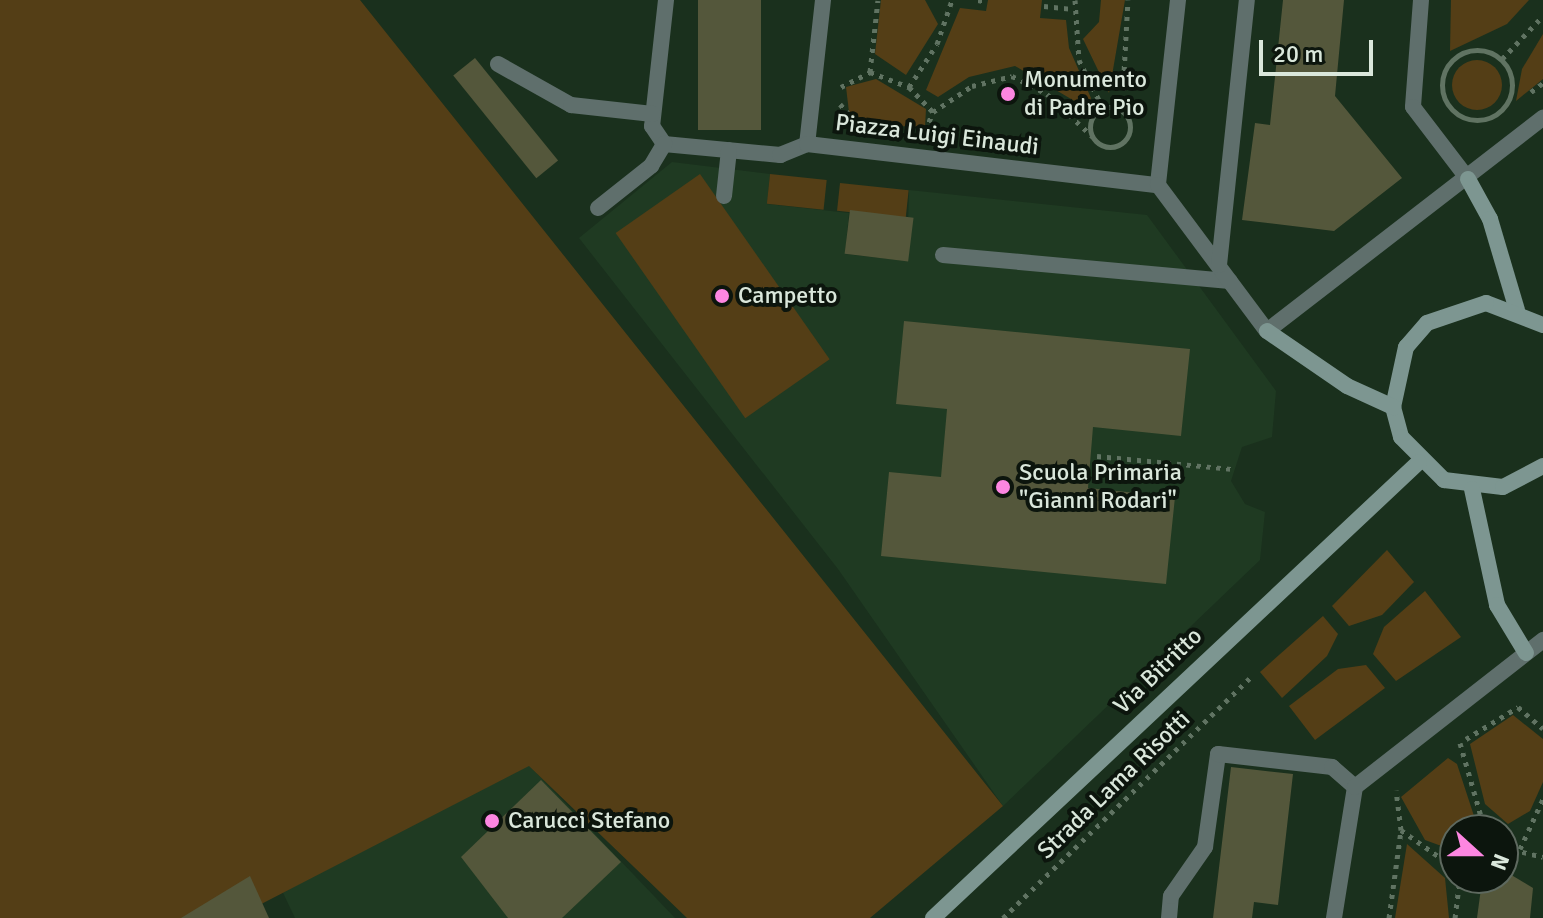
<!DOCTYPE html>
<style>
body{margin:0}
#map{position:relative;width:1543px;height:918px;overflow:hidden;background:#1a301d;font-family:Signika,sans-serif}
div>[style]{position:absolute}
[style*='--x']{left:calc(var(--x)*1px);top:calc(var(--y)*1px);width:calc(var(--w)*1px);rotate:calc(var(--a)*1deg)}
.built>*{inset:0;background:#1f3a22}
.green>*{inset:0;background:#543e16;transform-origin:0 0}
.round{border-radius:50%}
.building>*{inset:0;background:#54573b;transform-origin:0 0}
.path>*{height:5px;margin-top:-2.5px;transform-origin:0;background:repeating-linear-gradient(90deg,#607362 0 4px,transparent 0 10px)}
.path>.ring{margin:-2.5px;padding:0;box-sizing:content-box;background:none;border:5px solid #607362;border-radius:50%}
.service>*{height:16px;margin:-8px;padding:0 8px;transform-origin:8px;border-radius:8px;background:#5f6f6c}
.minor>*{height:16px;margin:-8px;padding:0 8px;transform-origin:8px;border-radius:8px;background:#5f6f6c}
.secondary>*{height:16px;margin:-8px;padding:0 8px;transform-origin:8px;border-radius:8px;background:#7d9691}
.dots>*{width:22px;height:22px;translate:-50% -50%;box-sizing:border-box;border:4px solid #0c150d;border-radius:50%}
span{translate:-50% -50%;white-space:nowrap;text-align:center;line-height:1.15;-webkit-text-stroke:8px #0c150d;paint-order:stroke}
.poi-label{font-size:24px;color:#dae7db}
.left{translate:0 -50%;text-align:left}
.street-label{font-size:24px;color:#dae7db}
.north{position:absolute;left:1439px;top:814px;width:80px;height:80px;box-sizing:border-box;background:#0c150d;border:2px solid #5e695f;border-radius:50%;rotate:111deg;font-size:22px;font-weight:700;line-height:32px;text-align:center;color:#dae7db}
.north::after{content:'';display:block;margin:auto;width:28px;height:36px;background:#fd86e1;clip-path:polygon(50% 0,100% 100%,50% 72%,0 100%)}
.scale{position:absolute;left:1259px;top:40px;width:114px;height:36px;box-sizing:border-box;border:4px solid #dae7db;border-top:0;padding-left:10px;font-size:24px;line-height:28px;white-space:nowrap;color:#dae7db;-webkit-text-stroke:6px #0c150d;paint-order:stroke}
</style>
<div id="map">
<div class="built">
<div style="clip-path:polygon(672px 162px,770px 174px,767px 204px,849px 213px,845px 254px,907px 261px,909px 190px,1147px 215px,1276px 391px,1272px 437px,1242px 447px,1231px 481px,1245px 504px,1265px 512px,1260px 560px,1003px 806px,838px 569px,579px 238px)"></div>
<div style="clip-path:polygon(529px 765px,675px 918px,295px 918px,275px 876px)"></div>
</div>
<div class="green">
<div style="clip-path:polygon(0 0,360px 0,1003px 806px,870px 918px,687px 918px,529px 766px,234px 918px,0 918px)"></div>
<div style="clip-path:polygon(881px 0,925px 0,938px 24px,906px 75px,875px 54px)"></div>
<div style="clip-path:polygon(988px 0,1042px 0,1040px 18px,1066px 20px,1069px 48px,1091px 98px,1088px 109px,1015px 66px,969px 77px,938px 97px,926px 90px,960px 8px,986px 11px)"></div>
<div style="clip-path:polygon(1101px 0,1125px 0,1109px 93px,1083px 39px,1099px 22px)"></div>
<div style="clip-path:polygon(1451px 0,1529px 0,1507px 24px,1450px 51px)"></div>
<div style="clip-path:polygon(1543px 34px,1543px 79px,1516px 101px,1522px 69px)"></div>
<div class="round" style="left:1452px;top:60px;width:50px;height:50px"></div>
<div style="clip-path:polygon(876px 79px,926px 109px,925px 127px,871px 125px,849px 112px,846px 87px)"></div>
<div style="left:700px;top:174px;width:226px;height:103px;rotate:55deg"></div>
<div style="left:770px;top:174px;width:57px;height:30px;rotate:6deg"></div>
<div style="left:840px;top:183px;width:69px;height:28px;rotate:6deg"></div>
<div style="clip-path:polygon(1387px 550px,1414px 582px,1382px 615px,1349px 626px,1332px 606px)"></div>
<div style="clip-path:polygon(1425px 591px,1461px 637px,1396px 681px,1373px 654px,1384px 627px)"></div>
<div style="clip-path:polygon(1323px 616px,1338px 634px,1327px 656px,1282px 698px,1260px 672px)"></div>
<div style="clip-path:polygon(1366px 665px,1385px 688px,1315px 740px,1289px 706px,1338px 669px)"></div>
<div style="clip-path:polygon(1513px 715px,1543px 739px,1543px 782px,1530px 811px,1508px 824px,1485px 804px,1470px 744px)"></div>
<div style="clip-path:polygon(1448px 758px,1457px 764px,1475px 819px,1475px 830px,1455px 830px,1455px 851px,1425px 840px,1401px 797px)"></div>
<div style="clip-path:polygon(1407px 844px,1445px 878px,1449px 918px,1395px 918px)"></div>
</div>
<div class="building">
<div style="left:698px;top:0;width:63px;height:130px"></div>
<div style="clip-path:polygon(1283px 0,1344px 0,1335px 96px,1402px 178px,1334px 231px,1242px 220px,1255px 123px,1270px 125px)"></div>
<div style="left:475px;top:58px;width:132px;height:28px;rotate:51deg"></div>
<div style="left:850px;top:210px;width:64px;height:44px;rotate:7deg"></div>
<div style="clip-path:polygon(904px 321px,1190px 349px,1181px 436px,1093px 427px,1088px 488px,1175px 497px,1166px 584px,881px 556px,889px 472px,941px 477px,947px 409px,896px 404px)"></div>
<div style="clip-path:polygon(1231px 767px,1293px 774px,1278px 905px,1254px 902px,1252px 918px,1213px 918px)"></div>
<div style="clip-path:polygon(541px 780px,621px 862px,562px 918px,508px 918px,461px 857px)"></div>
<div style="clip-path:polygon(1508px 873px,1533px 888px,1530px 918px,1477px 918px,1482px 881px)"></div>
<div style="clip-path:polygon(250px 876px,269px 918px,181px 918px)"></div>
</div>
<div class="path">
<div style="--x:978;--y:0;--w:5;--a:11"></div>
<div style="--x:1075;--y:0;--w:60;--a:86.2"></div>
<div style="--x:1079;--y:60;--w:54;--a:63.4"></div>
<div style="--x:1044;--y:6;--w:30;--a:6"></div>
<div class="ring" style="left:1442px;top:50px;width:65px;height:65px"></div>
<div style="--x:1502;--y:59;--w:59;--a:-46.4"></div>
<div style="--x:870;--y:72;--w:42;--a:21"></div>
<div style="--x:909;--y:87;--w:35;--a:46"></div>
<div style="--x:841;--y:87;--w:33;--a:-27"></div>
<div style="--x:870;--y:72;--w:72;--a:-83.7"></div>
<div style="--x:909;--y:87;--w:51;--a:-56.9"></div>
<div style="--x:937;--y:44;--w:46;--a:-71.2"></div>
<div style="--x:1531;--y:92;--w:15;--a:-37"></div>
<div style="--x:840;--y:104;--w:21;--a:49"></div>
<div class="ring" style="left:1090px;top:107px;width:35px;height:35px"></div>
<div style="--x:1122;--y:110;--w:110;--a:-86.9"></div>
<div style="--x:925;--y:131;--w:21;--a:-67"></div>
<div style="--x:933;--y:112;--w:47;--a:-33.7"></div>
<div style="--x:972;--y:86;--w:41;--a:-14"></div>
<div style="--x:1012;--y:76;--w:39;--a:27"></div>
<div style="--x:1047;--y:94;--w:63;--a:43.1"></div>
<div style="--x:1097;--y:456;--w:137;--a:5.5"></div>
<div style="--x:1466;--y:739;--w:61;--a:-31.6"></div>
<div style="--x:1518;--y:707;--w:33;--a:41"></div>
<div style="--x:1460;--y:743;--w:91;--a:74"></div>
<div style="--x:1401;--y:830;--w:66;--a:35.1"></div>
<div style="--x:1503;--y:847;--w:41;--a:14"></div>
<div style="--x:1520;--y:849;--w:55;--a:-65.3"></div>
<div style="--x:1003;--y:918;--w:344;--a:-44.2"></div>
<div style="--x:1389;--y:918;--w:89;--a:-82.2"></div>
<div style="--x:1401;--y:830;--w:40;--a:-97.1"></div>
<div style="--x:1455;--y:918;--w:40;--a:-82.9"></div>
</div>
<div class="service">
<div style="--x:666;--y:0;--w:127;--a:96.3"></div>
<div style="--x:652;--y:126;--w:22;--a:56"></div>
<div style="--x:664;--y:144;--w:117;--a:5.4"></div>
<div style="--x:780;--y:155;--w:29;--a:-22"></div>
<div style="--x:498;--y:64;--w:84;--a:29.3"></div>
<div style="--x:571;--y:105;--w:82;--a:6.3"></div>
<div style="--x:724;--y:196;--w:46;--a:-83.8"></div>
<div style="--x:598;--y:208;--w:68;--a:-38.4"></div>
<div style="--x:651;--y:166;--w:26;--a:-59"></div>
<div style="--x:943;--y:255;--w:288;--a:5.2"></div>
<div style="--x:1169;--y:918;--w:22;--a:-85"></div>
<div style="--x:1171;--y:896;--w:60;--a:-55.2"></div>
<div style="--x:1205;--y:847;--w:94;--a:-82"></div>
<div style="--x:1218;--y:754;--w:115;--a:6.5"></div>
<div style="--x:1332;--y:767;--w:30;--a:41"></div>
</div>
<div class="minor">
<div style="--x:823;--y:0;--w:145;--a:96.3"></div>
<div style="--x:807;--y:144;--w:353;--a:6.7"></div>
<div style="--x:1178;--y:0;--w:186;--a:96.2"></div>
<div style="--x:1158;--y:185;--w:182;--a:53.3"></div>
<div style="--x:1267;--y:331;--w:349;--a:-37.7"></div>
<div style="--x:1421;--y:0;--w:107;--a:94.3"></div>
<div style="--x:1413;--y:107;--w:91;--a:52.6"></div>
<div style="--x:1219;--y:265;--w:266;--a:-84"></div>
<div style="--x:1334;--y:918;--w:133;--a:-80.9"></div>
<div style="--x:1355;--y:787;--w:239;--a:-38"></div>
</div>
<div class="secondary">
<div style="--x:1468;--y:179;--w:46;--a:61.2"></div>
<div style="--x:1490;--y:219;--w:95;--a:73.5"></div>
<div style="--x:1543;--y:325;--w:61;--a:-158.9"></div>
<div style="--x:1486;--y:303;--w:62;--a:161.3"></div>
<div style="--x:1427;--y:323;--w:32;--a:131"></div>
<div style="--x:1406;--y:347;--w:61;--a:102.2"></div>
<div style="--x:1393;--y:407;--w:31;--a:75"></div>
<div style="--x:1401;--y:437;--w:61;--a:45"></div>
<div style="--x:1444;--y:480;--w:59;--a:6.8"></div>
<div style="--x:1503;--y:487;--w:45;--a:-27.7"></div>
<div style="--x:1267;--y:331;--w:97;--a:34.5"></div>
<div style="--x:1347;--y:386;--w:51;--a:24.5"></div>
<div style="--x:1472;--y:489;--w:119;--a:77.8"></div>
<div style="--x:1497;--y:605;--w:56;--a:58.9"></div>
<div style="--x:933;--y:918;--w:666;--a:-43.18"></div>
</div>
<div class="dots">
<div style="left:1008px;top:94px;background:#fd86e1"></div>
<div style="left:722px;top:296px;background:#fd86e1"></div>
<div style="left:1003px;top:487px;background:#fd86e1"></div>
<div style="left:492px;top:821px;background:#fd86e1"></div>
</div>
<div class="poi-label">
<span class="left" style="left:1024px;top:94px">Monumento<br>di Padre Pio</span>
<span class="left" style="left:738px;top:296px">Campetto</span>
<span class="left" style="left:1019px;top:487px">Scuola Primaria<br>"Gianni Rodari"</span>
<span class="left" style="left:508px;top:821px">Carucci Stefano</span>
</div>
<div class="street-label">
<span style="left:937px;top:135px;rotate:7deg">Piazza Luigi Einaudi</span>
<span style="left:1158px;top:671px;rotate:-44deg">Via Bitritto</span>
<span style="left:1114px;top:785px;rotate:-44deg">Strada Lama Risotti</span>
</div>
<div class="north">N</div>
<div class="scale">20 m</div>
</div>
